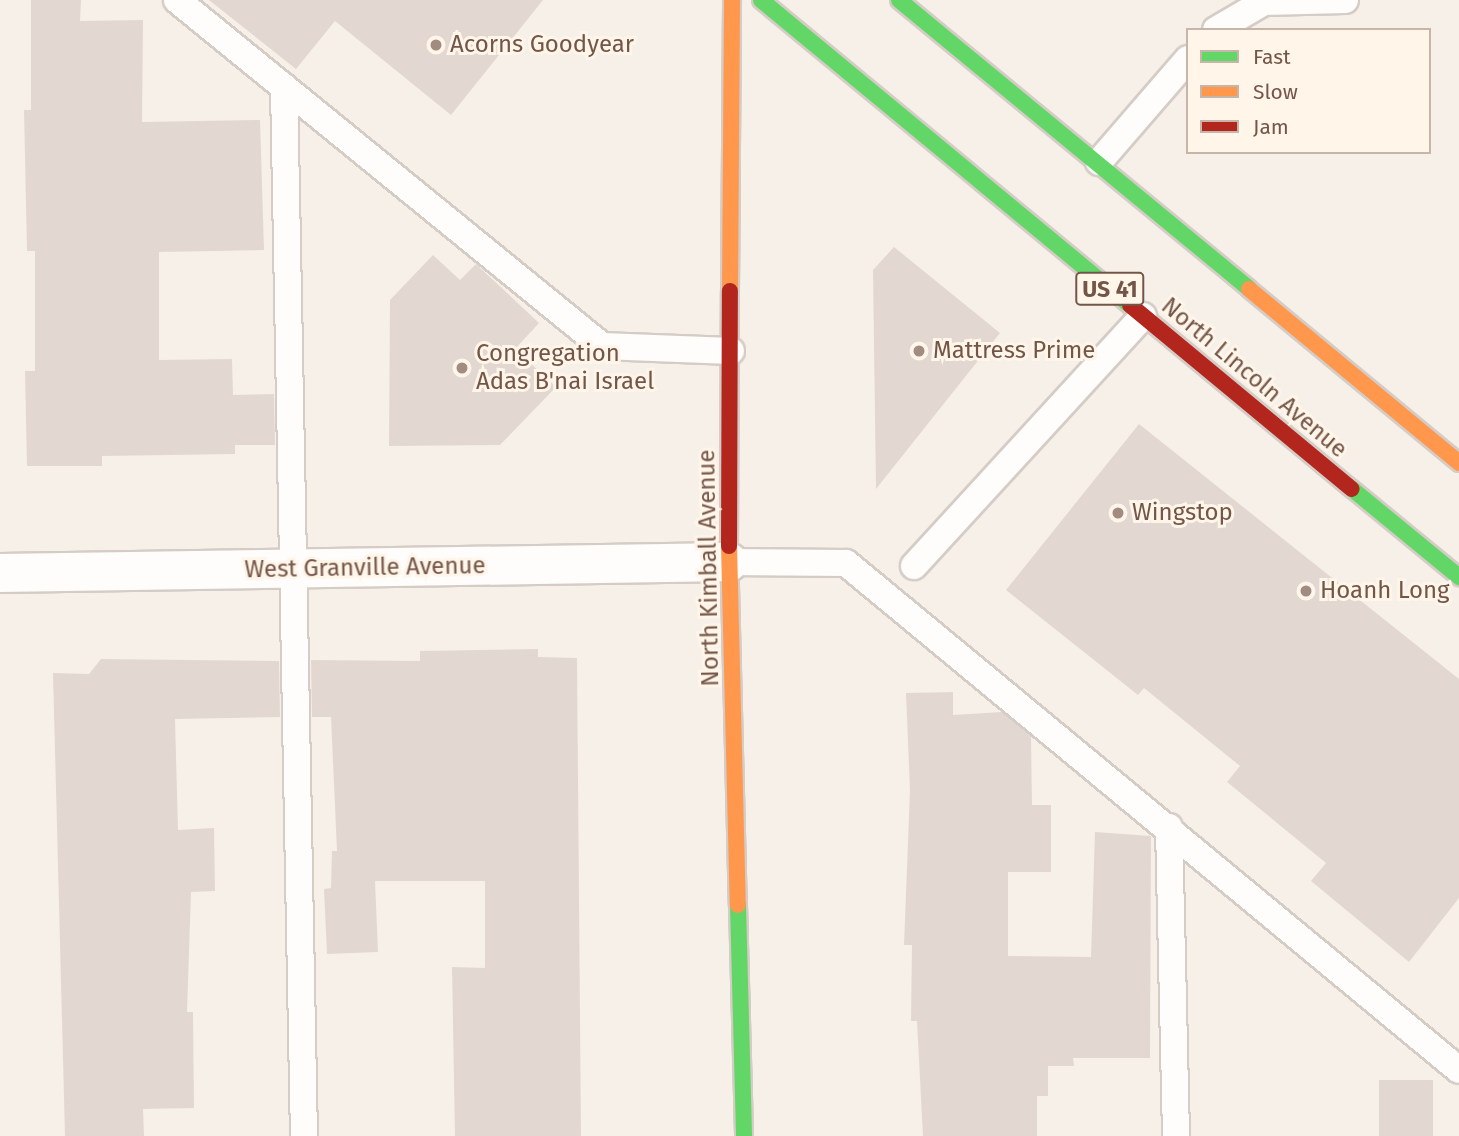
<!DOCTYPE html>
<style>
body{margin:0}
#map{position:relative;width:1459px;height:1136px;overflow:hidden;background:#f6f0e9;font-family:"Fira Sans",sans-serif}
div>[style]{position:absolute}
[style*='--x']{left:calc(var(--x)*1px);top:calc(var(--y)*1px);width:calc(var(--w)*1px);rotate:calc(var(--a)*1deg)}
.building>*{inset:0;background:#e3d8d1;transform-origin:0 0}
.roads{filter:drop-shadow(2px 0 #d5ccc6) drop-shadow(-2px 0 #d5ccc6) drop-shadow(0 2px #d5ccc6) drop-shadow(0 -2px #d5ccc6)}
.lane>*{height:26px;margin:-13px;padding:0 13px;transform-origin:13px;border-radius:13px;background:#fefdfc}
.street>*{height:38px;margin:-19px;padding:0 19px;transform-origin:19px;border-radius:19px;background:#fefdfc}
.fast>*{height:16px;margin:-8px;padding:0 8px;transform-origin:8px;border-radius:8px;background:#63d668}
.slow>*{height:16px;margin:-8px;padding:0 8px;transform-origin:8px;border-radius:8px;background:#ff974d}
.jam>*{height:16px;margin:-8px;padding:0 8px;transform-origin:8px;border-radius:8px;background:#b3261e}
.dots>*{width:19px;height:19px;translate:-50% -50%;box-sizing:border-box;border:4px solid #fff5e9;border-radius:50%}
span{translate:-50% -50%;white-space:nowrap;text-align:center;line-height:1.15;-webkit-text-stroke:6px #fff5e9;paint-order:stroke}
.shield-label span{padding:2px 5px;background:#fff5e9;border:2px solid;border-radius:5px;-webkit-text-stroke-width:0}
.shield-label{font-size:23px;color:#745649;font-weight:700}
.poi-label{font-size:24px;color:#745649}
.left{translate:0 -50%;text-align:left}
.street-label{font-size:24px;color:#745649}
.legend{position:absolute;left:1186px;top:28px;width:245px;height:126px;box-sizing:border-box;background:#fff5e9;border:2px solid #c7b5a9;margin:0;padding:9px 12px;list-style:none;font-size:21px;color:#745649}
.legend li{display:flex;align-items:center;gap:14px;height:35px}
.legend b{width:35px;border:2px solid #c7b5a9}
</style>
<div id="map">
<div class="building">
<div style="clip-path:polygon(31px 0,81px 0,80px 21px,143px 20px,142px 122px,260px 120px,264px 250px,159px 252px,159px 360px,232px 359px,233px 395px,274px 394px,275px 445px,235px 445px,235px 454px,102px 456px,102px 466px,27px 466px,25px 371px,35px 371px,35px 251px,27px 251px,24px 110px,31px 110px)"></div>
<div style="clip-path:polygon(209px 0,543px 0,451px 115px,335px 21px,296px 69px)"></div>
<div style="clip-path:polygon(894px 247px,1000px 333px,876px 489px,873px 270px)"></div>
<div style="clip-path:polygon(433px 255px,460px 280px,476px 264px,539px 323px,515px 349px,556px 387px,500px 445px,389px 446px,390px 300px)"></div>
<div style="clip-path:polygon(1139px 424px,1459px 679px,1459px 898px,1409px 962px,1311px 881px,1326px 863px,1227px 782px,1240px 766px,1144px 688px,1138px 695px,1006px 590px)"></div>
<div style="clip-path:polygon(538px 649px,538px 657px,577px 658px,581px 1136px,455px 1136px,452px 967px,485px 968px,485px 881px,375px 881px,378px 952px,327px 954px,324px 889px,331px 888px,332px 851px,337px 851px,331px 717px,312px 717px,311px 660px,420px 661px,420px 651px)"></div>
<div style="clip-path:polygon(101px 659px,279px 661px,280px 717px,175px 719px,178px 830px,214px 828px,215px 891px,191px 892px,187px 1012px,193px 1012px,194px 1108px,143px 1109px,144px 1136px,65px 1136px,53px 673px,89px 674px)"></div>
<div style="clip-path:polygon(953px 692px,953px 715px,1002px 712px,1031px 736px,1032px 805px,1051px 805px,1051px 872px,1008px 872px,1008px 956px,1091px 957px,1095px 832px,1151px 836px,1150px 1058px,1073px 1058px,1074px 1066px,1048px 1066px,1048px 1096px,1037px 1096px,1037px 1136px,923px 1136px,917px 1021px,911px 1021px,912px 945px,904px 945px,910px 790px,906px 693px)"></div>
<div style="left:1379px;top:1080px;width:54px;height:56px"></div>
</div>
<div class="roads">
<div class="lane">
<div style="--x:177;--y:0;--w:548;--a:39.15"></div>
<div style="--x:602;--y:346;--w:129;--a:2.2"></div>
<div style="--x:1216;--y:30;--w:56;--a:-30.3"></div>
<div style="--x:1264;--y:2;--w:81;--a:-1.4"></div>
<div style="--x:284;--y:87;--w:1049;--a:88.91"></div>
<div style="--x:1099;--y:162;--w:136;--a:-49.2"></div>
<div style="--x:729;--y:562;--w:117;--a:0.5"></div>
<div style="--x:846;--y:563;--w:795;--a:39.59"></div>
<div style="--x:914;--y:566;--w:339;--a:-47.5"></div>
<div style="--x:1169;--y:827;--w:309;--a:88.7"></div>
</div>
<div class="street">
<div style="--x:0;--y:573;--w:729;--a:-0.86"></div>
</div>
<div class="fast">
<div style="--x:761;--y:0;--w:479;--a:39.6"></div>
<div style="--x:899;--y:0;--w:454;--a:39.5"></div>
<div style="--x:1352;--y:489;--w:139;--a:39.4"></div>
<div style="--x:738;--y:905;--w:231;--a:88.5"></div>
</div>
<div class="slow">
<div style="--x:1249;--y:289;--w:273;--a:39.6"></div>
<div style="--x:730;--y:291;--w:291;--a:-89.6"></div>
<div style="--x:729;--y:546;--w:359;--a:88.6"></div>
</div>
<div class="jam">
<div style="--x:1130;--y:305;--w:288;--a:39.7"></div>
<div style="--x:729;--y:546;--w:255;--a:-89.8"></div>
</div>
</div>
<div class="dots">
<div style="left:436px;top:45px;background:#a28c81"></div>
<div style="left:919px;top:351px;background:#a28c81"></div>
<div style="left:462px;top:368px;background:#a28c81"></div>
<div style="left:1118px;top:513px;background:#a28c81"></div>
<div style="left:1306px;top:591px;background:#a28c81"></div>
</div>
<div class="shield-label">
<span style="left:1110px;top:289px">US 41</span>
</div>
<div class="poi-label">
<span class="left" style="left:450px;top:45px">Acorns Goodyear</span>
<span class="left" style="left:933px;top:351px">Mattress Prime</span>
<span class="left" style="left:476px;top:368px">Congregation<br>Adas B'nai Israel</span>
<span class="left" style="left:1132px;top:513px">Wingstop</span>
<span class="left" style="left:1320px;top:591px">Hoanh Long</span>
</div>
<div class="street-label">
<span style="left:1254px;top:378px;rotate:40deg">North Lincoln Avenue</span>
<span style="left:365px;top:568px;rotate:-1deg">West Granville Avenue</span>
<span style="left:709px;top:568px;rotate:-91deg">North Kimball Avenue</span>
</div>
<ul class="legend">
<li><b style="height:9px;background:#63d668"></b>Fast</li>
<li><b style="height:9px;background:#ff974d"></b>Slow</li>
<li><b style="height:9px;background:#b3261e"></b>Jam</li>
</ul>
</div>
